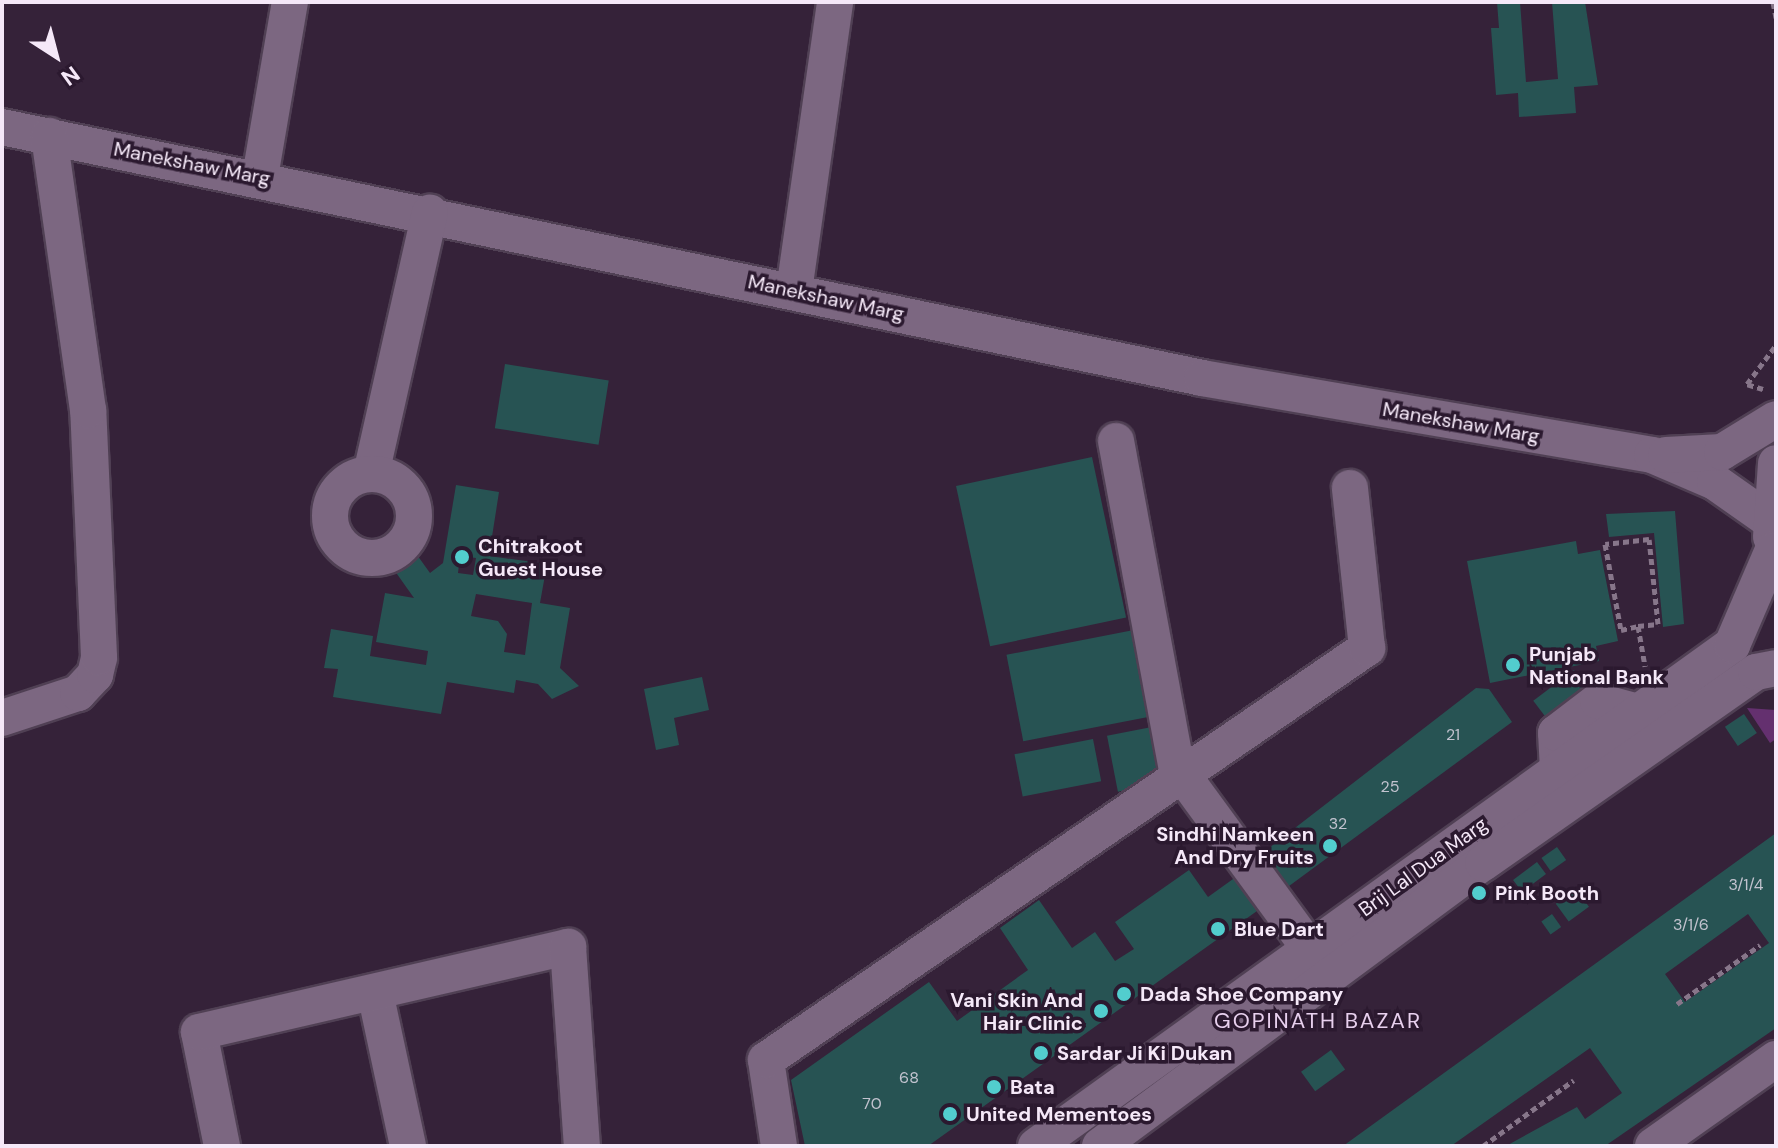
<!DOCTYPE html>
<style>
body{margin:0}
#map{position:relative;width:1778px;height:1148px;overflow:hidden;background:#352239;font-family:"DM Sans",sans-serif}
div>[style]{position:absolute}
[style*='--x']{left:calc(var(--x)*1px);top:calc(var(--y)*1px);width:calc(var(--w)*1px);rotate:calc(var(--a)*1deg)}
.green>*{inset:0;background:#64306f}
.building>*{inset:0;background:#275353;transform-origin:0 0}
.path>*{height:5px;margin-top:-2.5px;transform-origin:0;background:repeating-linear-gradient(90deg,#87768a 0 6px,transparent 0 10px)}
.roads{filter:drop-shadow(2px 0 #504054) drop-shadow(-2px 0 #504054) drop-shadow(0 2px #504054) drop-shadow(0 -2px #504054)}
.minor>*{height:36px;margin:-18px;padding:0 18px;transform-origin:18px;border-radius:18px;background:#7c6781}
.minor>.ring{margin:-18px;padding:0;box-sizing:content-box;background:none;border:36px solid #7c6781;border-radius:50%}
.dots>*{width:22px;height:22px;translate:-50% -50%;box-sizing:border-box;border:4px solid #2b192f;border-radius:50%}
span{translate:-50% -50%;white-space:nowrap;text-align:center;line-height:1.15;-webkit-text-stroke:7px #2b192f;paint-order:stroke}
.number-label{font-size:16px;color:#c2c3cf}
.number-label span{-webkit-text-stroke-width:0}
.street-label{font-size:20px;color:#f5e8f8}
.poi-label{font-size:20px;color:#f5e8f8;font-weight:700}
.left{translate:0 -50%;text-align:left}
.right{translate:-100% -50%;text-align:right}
.neighbourhood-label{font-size:22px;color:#e8d0ee;letter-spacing:2px}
.frame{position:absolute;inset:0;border:4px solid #f5e8f8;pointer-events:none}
.north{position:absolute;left:16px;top:16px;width:80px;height:80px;-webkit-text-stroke:6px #2b192f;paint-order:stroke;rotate:144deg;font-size:22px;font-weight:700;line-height:32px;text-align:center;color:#f5e8f8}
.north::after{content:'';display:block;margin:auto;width:28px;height:36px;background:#f5e8f8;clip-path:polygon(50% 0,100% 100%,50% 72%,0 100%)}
</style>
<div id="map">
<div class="green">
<div style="clip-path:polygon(1747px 708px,1776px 710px,1776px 739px,1770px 743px)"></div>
</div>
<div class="building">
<div style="clip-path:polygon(1497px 2px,1520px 2px,1526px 82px,1558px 79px,1552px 2px,1585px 2px,1598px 85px,1574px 87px,1576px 113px,1519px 117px,1518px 93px,1496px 95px,1491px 28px,1499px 28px)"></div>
<div style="left:505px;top:364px;width:105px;height:65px;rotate:9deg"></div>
<div style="left:1092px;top:457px;width:164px;height:139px;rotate:78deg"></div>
<div style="clip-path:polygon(evenodd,456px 485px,499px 492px,489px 556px,547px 564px,540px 603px,570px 608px,560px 668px,579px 686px,552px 699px,538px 684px,516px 680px,514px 693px,447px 682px,441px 714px,333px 697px,338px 669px,324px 668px,331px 629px,373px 636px,370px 656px,426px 665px,428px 651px,376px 642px,385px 593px,414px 598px,380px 550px,402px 534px,430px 573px,443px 563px,456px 485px,460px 556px,476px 558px,473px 575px,458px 573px,460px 556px,456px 485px,476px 594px,532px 603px,525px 655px,504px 652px,507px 634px,498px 621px,471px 616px,476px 594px)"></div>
<div style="clip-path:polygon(1675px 511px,1684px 624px,1663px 627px,1654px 533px,1609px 537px,1606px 514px)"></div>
<div style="clip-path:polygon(1576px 541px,1578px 554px,1600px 550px,1618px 641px,1596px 646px,1599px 661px,1490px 683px,1467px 561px)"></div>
<div style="left:1139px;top:629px;width:88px;height:135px;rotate:79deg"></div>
<div style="left:1574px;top:670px;width:34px;height:51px;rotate:53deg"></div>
<div style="clip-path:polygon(702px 677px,709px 710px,674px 718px,679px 745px,656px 750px,644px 689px)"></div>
<div style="clip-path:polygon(1476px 688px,1489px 689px,1512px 722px,1285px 889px,1260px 855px)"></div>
<div style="left:1744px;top:714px;width:23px;height:23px;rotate:56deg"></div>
<div style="left:1162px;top:725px;width:57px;height:56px;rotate:79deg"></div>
<div style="left:1093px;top:739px;width:43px;height:80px;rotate:79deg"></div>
<div style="clip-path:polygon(evenodd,1776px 833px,1776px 1028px,1605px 1146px,1506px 1146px,1577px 1107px,1585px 1119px,1622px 1093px,1590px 1048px,1451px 1146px,1343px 1146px,1776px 833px,1748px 914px,1769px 943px,1685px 1002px,1665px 974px,1748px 914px)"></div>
<div style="left:1557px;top:847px;width:16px;height:19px;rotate:55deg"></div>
<div style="left:1537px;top:862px;width:15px;height:30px;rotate:53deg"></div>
<div style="clip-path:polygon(1189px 870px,1208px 897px,1240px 874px,1264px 906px,928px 1146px,805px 1146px,791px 1080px,929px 982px,957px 1021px,1028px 970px,1000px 928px,1039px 900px,1072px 948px,1095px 932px,1115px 961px,1134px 949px,1115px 922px)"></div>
<div style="left:1576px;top:889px;width:22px;height:25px;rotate:54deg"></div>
<div style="left:1552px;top:914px;width:16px;height:13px;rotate:55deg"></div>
<div style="left:1331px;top:1050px;width:24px;height:37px;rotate:54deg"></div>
</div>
<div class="path">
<div style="--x:1773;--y:2;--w:16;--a:79"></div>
<div style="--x:1763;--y:389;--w:17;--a:-163"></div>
<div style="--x:1747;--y:384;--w:49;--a:-53.4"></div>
<div style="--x:1638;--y:626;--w:20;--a:-6"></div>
<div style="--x:1658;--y:624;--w:85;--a:-96"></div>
<div style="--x:1649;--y:539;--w:44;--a:173.5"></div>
<div style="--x:1605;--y:544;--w:87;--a:79.5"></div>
<div style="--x:1621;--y:630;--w:17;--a:-13"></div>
<div style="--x:1638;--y:626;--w:41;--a:80.1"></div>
<div style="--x:1677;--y:1004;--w:102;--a:-35.4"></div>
<div style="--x:1483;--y:1146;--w:112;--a:-36"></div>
</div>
<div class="roads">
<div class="minor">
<div style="--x:2;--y:127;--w:1226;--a:11.81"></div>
<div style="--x:1202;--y:378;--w:457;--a:9.7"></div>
<div style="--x:1652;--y:455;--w:69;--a:23.2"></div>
<div style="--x:1715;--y:482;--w:66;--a:35.1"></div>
<div style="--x:260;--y:177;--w:178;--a:-80.3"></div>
<div style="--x:794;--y:291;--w:292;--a:-81.9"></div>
<div style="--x:1116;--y:441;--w:346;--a:79.5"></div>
<div style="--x:1666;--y:455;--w:56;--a:-3.1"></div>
<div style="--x:1722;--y:452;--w:63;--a:-31.4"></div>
<div style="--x:371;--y:474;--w:268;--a:-77.3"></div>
<div class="ring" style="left:330px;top:474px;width:48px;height:48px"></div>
<div style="--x:1771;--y:537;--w:74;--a:-86.1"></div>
<div style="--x:2;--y:718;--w:80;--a:-18.2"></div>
<div style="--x:78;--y:693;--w:25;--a:-47"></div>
<div style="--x:95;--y:675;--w:18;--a:-77"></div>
<div style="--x:99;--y:657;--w:247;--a:-92.5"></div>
<div style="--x:88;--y:410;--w:277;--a:-98.1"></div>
<div style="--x:1558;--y:770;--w:37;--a:-93"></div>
<div style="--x:1556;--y:733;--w:53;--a:-37.3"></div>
<div style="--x:1598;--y:701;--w:41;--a:15.4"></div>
<div style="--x:1184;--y:777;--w:212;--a:53.8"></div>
<div style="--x:375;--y:992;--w:157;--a:77.9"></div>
<div style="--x:222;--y:1146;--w:116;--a:-101.4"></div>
<div style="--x:199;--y:1032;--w:379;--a:-13"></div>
<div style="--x:568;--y:947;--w:199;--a:86"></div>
<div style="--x:779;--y:1146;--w:87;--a:-98.6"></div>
<div style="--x:766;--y:1060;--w:729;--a:-34.43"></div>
<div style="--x:1367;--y:648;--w:161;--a:-96.1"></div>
<div style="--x:1036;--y:1146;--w:858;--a:-35.75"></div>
<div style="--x:1732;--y:645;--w:103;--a:-66.7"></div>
<div style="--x:1100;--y:1146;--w:476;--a:-36.5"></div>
<div style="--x:1483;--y:863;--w:333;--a:-35"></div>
<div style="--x:1756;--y:672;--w:20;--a:-11"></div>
<div style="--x:1653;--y:1146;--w:151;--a:-35.3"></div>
</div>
</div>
<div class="dots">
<div style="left:462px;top:557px;background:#52cdce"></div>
<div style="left:1513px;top:665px;background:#52cdce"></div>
<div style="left:1330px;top:846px;background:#52cdce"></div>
<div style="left:1479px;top:893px;background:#52cdce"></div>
<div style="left:1218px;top:929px;background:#52cdce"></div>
<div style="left:1124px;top:994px;background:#52cdce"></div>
<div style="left:1101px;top:1011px;background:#52cdce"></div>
<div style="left:1041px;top:1053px;background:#52cdce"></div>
<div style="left:994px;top:1087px;background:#52cdce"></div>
<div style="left:950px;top:1114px;background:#52cdce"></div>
</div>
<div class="number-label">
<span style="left:1453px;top:735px">21</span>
<span style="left:1390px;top:787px">25</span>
<span style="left:1338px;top:824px">32</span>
<span style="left:1746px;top:885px">3/1/4</span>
<span style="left:1691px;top:925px">3/1/6</span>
<span style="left:909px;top:1078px">68</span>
<span style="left:872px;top:1104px">70</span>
</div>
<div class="street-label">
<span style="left:192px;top:164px;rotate:11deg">Manekshaw Marg</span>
<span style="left:826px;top:298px;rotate:12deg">Manekshaw Marg</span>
<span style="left:1461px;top:423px;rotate:10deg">Manekshaw Marg</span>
<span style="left:1423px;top:867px;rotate:-36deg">Brij Lal Dua Marg</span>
</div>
<div class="poi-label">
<span class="left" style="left:478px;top:558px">Chitrakoot<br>Guest House</span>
<span class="left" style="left:1529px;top:666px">Punjab<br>National Bank</span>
<span class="right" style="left:1314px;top:846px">Sindhi Namkeen<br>And Dry Fruits</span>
<span class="left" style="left:1495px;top:893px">Pink Booth</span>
<span class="left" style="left:1234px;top:929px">Blue Dart</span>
<span class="left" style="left:1140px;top:994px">Dada Shoe Company</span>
<span class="right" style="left:1083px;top:1012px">Vani Skin And<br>Hair Clinic</span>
<span class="left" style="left:1057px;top:1053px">Sardar Ji Ki Dukan</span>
<span class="left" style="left:1010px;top:1087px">Bata</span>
<span class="left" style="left:966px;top:1114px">United Mementoes</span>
</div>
<div class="neighbourhood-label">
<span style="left:1318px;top:1021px">GOPINATH BAZAR</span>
</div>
<div class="frame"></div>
<div class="north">N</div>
</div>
